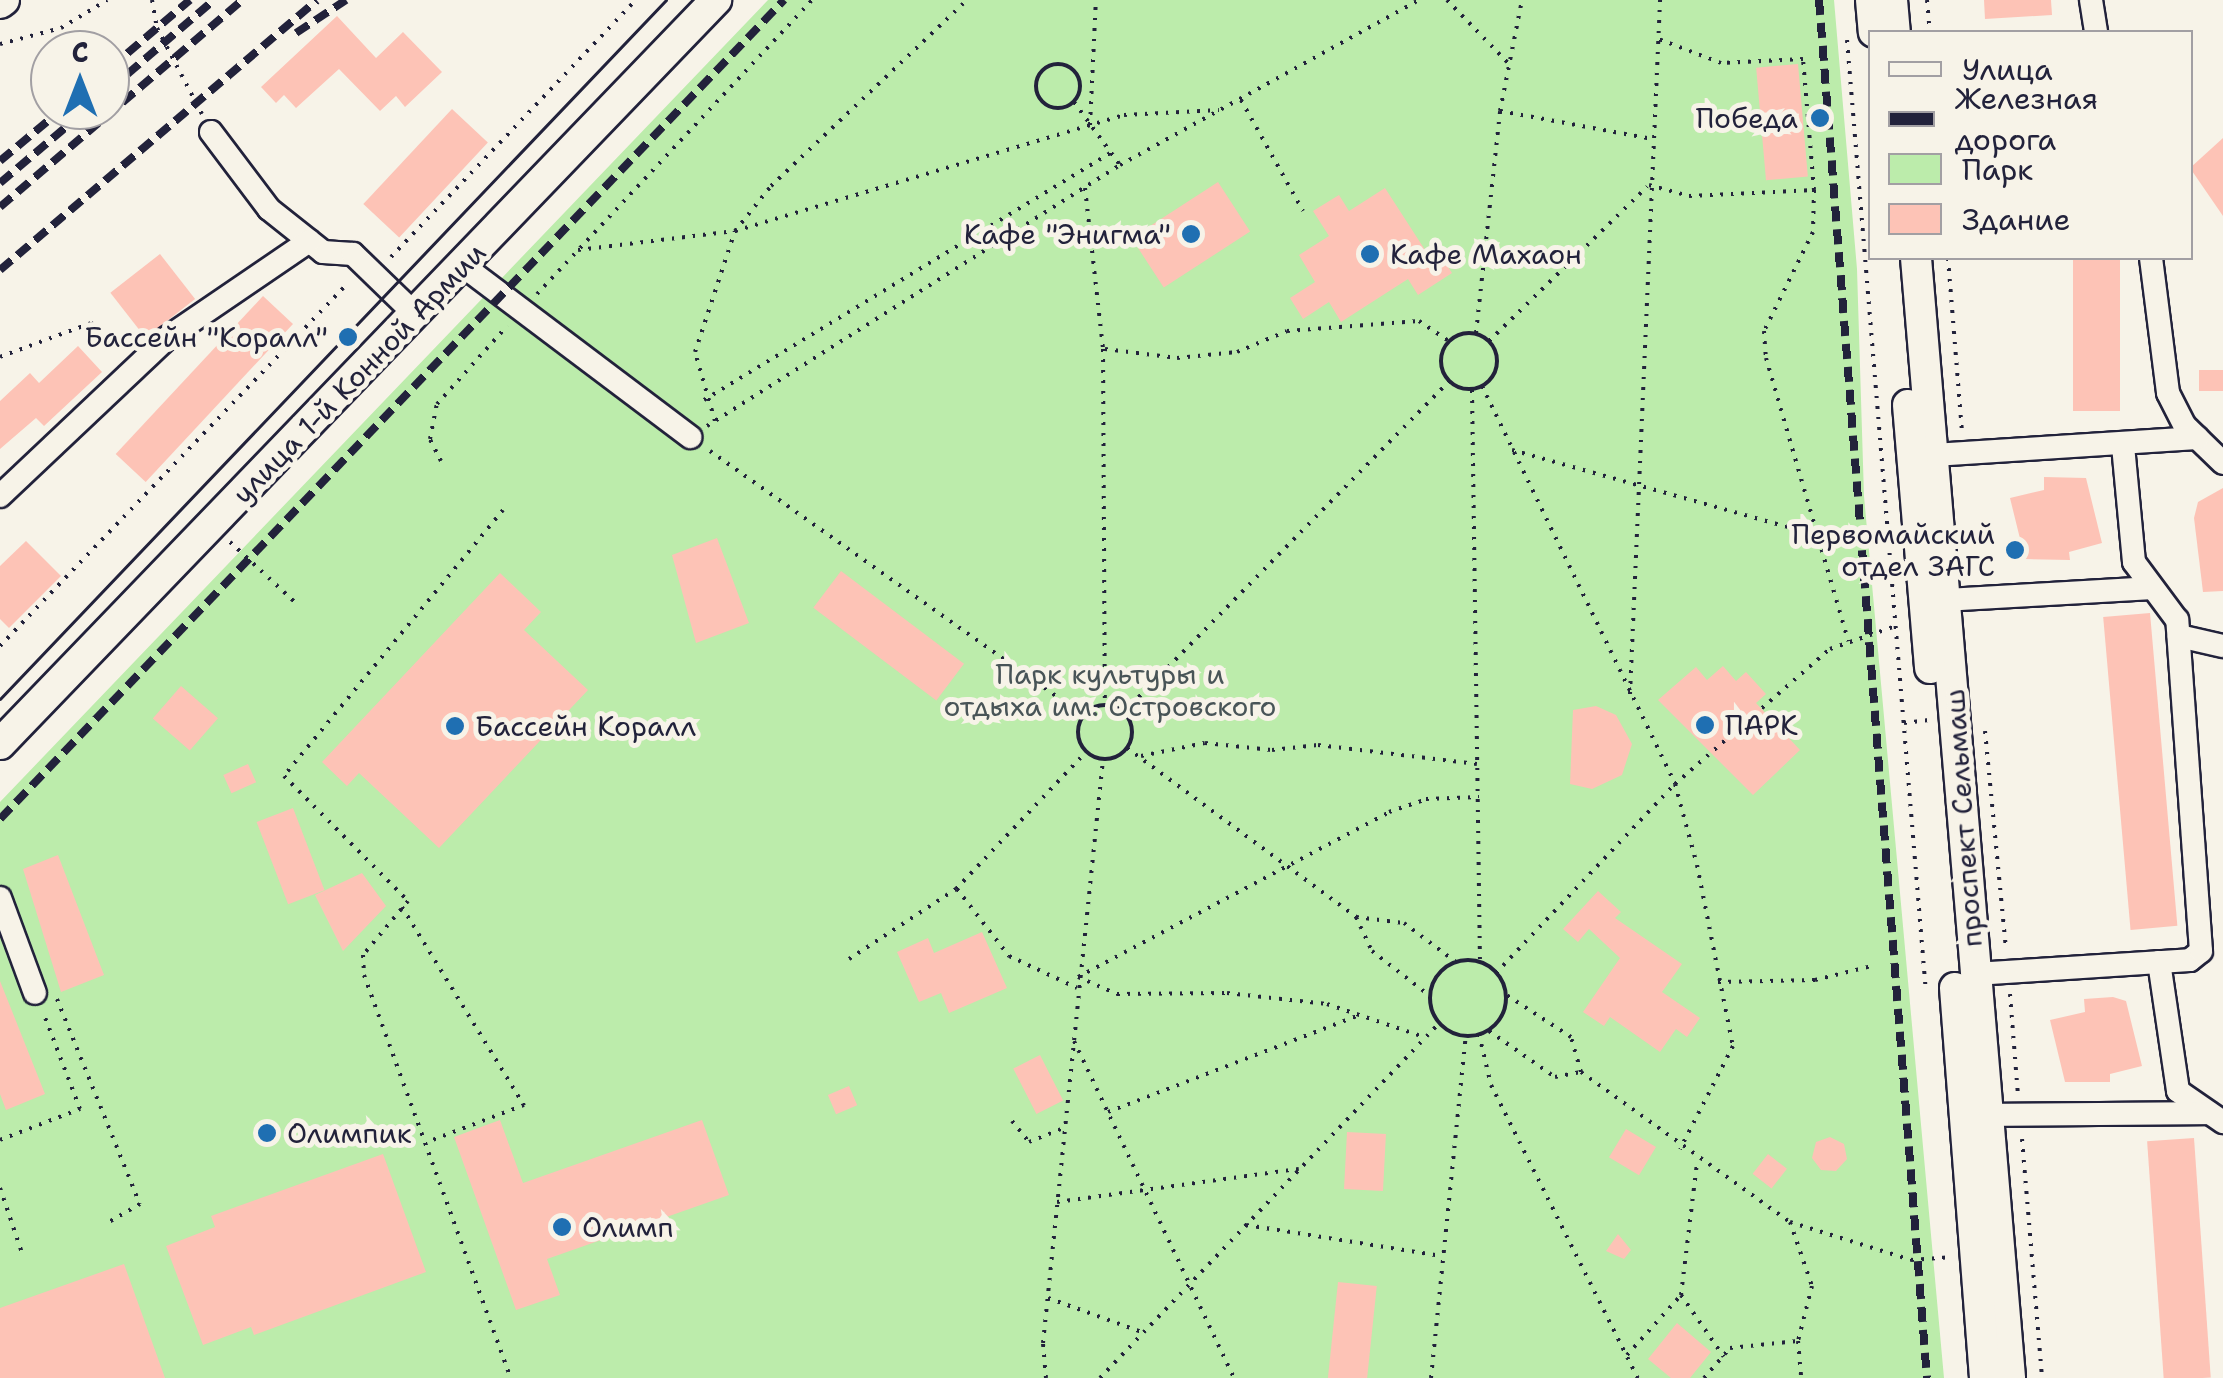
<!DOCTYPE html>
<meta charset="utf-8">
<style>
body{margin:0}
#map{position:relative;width:2223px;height:1378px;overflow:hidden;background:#f7f3e8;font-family:"Shantell Sans",sans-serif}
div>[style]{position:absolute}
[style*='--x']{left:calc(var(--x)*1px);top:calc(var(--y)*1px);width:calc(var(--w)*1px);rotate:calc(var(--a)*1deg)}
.green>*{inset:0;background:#bcecab}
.building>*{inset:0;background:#fdc3b6;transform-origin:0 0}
.path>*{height:4px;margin-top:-2px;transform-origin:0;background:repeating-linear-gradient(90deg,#22223b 0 2.5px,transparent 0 10.5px)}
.path>.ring{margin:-2px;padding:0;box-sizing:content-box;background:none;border:4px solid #22223b;border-radius:50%}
.roads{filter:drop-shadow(2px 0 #22223b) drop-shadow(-2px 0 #22223b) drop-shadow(0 2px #22223b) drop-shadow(0 -2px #22223b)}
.minor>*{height:22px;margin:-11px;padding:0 11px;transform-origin:11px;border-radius:11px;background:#f7f3e8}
.major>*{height:30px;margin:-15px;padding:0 15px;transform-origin:15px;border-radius:15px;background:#f7f3e8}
.tram>*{height:2.5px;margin:-1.25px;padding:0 1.25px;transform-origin:1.25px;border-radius:1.25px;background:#22223b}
.rail>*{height:8px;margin-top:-4px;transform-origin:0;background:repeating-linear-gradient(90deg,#22223b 0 15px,transparent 0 23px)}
.dots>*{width:28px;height:28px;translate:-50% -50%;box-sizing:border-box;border:5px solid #f7f3e8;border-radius:50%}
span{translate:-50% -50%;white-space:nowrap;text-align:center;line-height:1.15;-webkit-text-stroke:10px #f7f3e8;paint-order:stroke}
.poi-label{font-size:28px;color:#22223b}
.right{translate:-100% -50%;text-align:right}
.left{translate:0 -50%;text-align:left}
.street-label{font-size:28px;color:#22223b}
.park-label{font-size:28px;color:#485457}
.legend{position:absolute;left:1868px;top:30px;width:325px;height:230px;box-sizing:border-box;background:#f7f3e8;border:2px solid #a29fa3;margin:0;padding:12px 18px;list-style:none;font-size:30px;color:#22223b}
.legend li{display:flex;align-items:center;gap:20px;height:50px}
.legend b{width:50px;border:2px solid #a29fa3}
.north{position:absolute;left:30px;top:30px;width:100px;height:100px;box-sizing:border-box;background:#f7f3e8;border:2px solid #a29fa3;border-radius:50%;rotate:0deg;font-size:28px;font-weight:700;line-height:40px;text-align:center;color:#22223b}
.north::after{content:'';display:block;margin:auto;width:35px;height:45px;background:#1f6fb2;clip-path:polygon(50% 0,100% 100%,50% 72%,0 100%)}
</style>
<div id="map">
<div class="green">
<div style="clip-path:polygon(768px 0,1834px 0,1857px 269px,1864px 496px,1944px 1378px,0 1378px,0 802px)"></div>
</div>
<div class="building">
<div style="clip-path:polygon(1984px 0,2051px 0,2052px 15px,1985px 19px)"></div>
<div style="clip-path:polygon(337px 16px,376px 58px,403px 32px,442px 72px,405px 107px,396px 96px,380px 111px,339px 69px,296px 108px,284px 95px,276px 103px,261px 87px)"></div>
<div style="left:1798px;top:64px;width:113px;height:42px;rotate:85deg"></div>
<div style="left:452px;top:109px;width:49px;height:130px;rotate:43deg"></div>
<div style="clip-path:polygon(2223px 138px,2223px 216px,2190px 168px)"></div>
<div style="left:1218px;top:182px;width:59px;height:103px;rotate:57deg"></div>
<div style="clip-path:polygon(1385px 188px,1427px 253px,1436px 248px,1452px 273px,1418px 295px,1408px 279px,1341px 322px,1329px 302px,1303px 319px,1290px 298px,1315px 282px,1299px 255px,1329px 236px,1313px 211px,1339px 195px,1349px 211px)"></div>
<div style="left:160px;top:254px;width:57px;height:63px;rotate:52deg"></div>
<div style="left:2073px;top:258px;width:47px;height:153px"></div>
<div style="left:263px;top:296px;width:41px;height:216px;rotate:43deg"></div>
<div style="clip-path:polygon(78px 346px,102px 372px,44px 426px,36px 418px,0 449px,0 401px,30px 373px,39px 383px)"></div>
<div style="left:2223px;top:370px;width:21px;height:24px;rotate:90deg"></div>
<div style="clip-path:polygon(2044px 477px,2086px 478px,2102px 543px,2069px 552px,2070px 560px,2025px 559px,2010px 498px,2044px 490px)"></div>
<div style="clip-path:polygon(2223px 488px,2223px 591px,2203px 592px,2194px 518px,2198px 502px)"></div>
<div style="clip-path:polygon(717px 538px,749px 623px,696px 643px,672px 555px)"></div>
<div style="clip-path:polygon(26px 541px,61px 576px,9px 628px,0 619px,0 566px)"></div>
<div style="left:841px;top:571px;width:154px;height:46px;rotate:37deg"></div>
<div style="clip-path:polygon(500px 573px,541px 612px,524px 630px,588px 690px,439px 848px,359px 773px,347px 786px,322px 762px)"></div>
<div style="left:2150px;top:613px;width:314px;height:47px;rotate:85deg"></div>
<div style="clip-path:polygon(1723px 666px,1736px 681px,1746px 672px,1766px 694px,1756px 703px,1800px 750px,1753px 795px,1658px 700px,1696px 667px,1707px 680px)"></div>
<div style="left:181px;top:686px;width:49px;height:43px;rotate:41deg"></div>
<div style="clip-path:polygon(1596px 706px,1616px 715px,1632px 744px,1622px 775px,1592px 789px,1570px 784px,1573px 710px)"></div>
<div style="left:248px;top:764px;width:20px;height:27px;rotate:66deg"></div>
<div style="left:293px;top:808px;width:88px;height:39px;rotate:69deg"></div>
<div style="clip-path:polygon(58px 855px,104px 975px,61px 992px,23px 869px)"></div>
<div style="clip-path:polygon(362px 873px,386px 906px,343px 951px,315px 895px)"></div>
<div style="clip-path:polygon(1598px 891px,1621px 912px,1615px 918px,1682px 964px,1662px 992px,1700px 1018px,1687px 1037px,1676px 1029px,1660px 1052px,1610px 1017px,1604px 1026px,1583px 1012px,1620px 958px,1589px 929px,1578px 942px,1563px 929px)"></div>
<div style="clip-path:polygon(982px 932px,1007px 988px,949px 1013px,941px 993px,919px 1002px,897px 952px,928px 938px,934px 953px)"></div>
<div style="clip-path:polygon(0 981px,45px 1094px,6px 1110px,0 1094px)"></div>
<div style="clip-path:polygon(2113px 997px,2126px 1001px,2142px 1066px,2110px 1074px,2110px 1082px,2065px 1082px,2050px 1020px,2085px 1012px,2084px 999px)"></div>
<div style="left:1040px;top:1055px;width:51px;height:30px;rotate:63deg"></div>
<div style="left:849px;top:1086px;width:21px;height:23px;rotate:67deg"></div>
<div style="clip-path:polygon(500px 1120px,523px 1183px,702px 1120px,729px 1195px,547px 1259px,560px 1295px,516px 1310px,454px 1137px)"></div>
<div style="left:1626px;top:1129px;width:35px;height:33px;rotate:31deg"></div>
<div style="left:1347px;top:1132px;width:39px;height:57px;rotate:3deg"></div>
<div style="clip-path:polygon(1830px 1137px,1844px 1144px,1847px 1159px,1836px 1171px,1821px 1170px,1812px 1158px,1816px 1142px)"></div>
<div style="left:2194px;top:1138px;width:240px;height:47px;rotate:86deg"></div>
<div style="clip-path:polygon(383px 1154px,426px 1272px,254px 1335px,251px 1327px,203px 1345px,166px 1246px,215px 1227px,211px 1216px)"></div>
<div style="left:1768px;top:1154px;width:24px;height:25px;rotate:38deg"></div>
<div style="clip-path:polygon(1618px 1234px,1631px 1250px,1624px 1259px,1606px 1251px)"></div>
<div style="clip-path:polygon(124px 1264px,165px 1378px,0 1378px,0 1308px)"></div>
<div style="left:1338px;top:1282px;width:39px;height:97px;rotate:6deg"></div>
<div style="clip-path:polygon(1677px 1323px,1711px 1352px,1690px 1378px,1671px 1378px,1648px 1359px)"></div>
</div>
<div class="path">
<div style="--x:152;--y:0;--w:28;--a:80"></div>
<div style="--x:157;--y:28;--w:97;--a:62.4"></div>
<div style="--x:1447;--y:0;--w:89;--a:45.9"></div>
<div style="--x:1927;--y:0;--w:32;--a:85"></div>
<div style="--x:1847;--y:40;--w:955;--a:85.26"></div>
<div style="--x:0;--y:44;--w:63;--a:-14.7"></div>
<div style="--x:61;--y:28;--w:54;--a:-31.3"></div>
<div class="ring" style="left:1036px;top:64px;width:40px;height:40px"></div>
<div style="--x:1241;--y:100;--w:127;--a:60.8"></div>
<div style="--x:1074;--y:102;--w:78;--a:53.9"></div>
<div style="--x:1500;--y:111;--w:155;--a:10.4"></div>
<div style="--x:1090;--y:125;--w:125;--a:-87.3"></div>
<div style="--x:1649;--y:185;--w:41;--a:15.4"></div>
<div style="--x:1689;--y:196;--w:125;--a:-2.7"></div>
<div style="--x:1814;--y:190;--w:131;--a:-94.8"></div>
<div style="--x:1803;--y:59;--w:82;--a:177.2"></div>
<div style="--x:1721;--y:63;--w:70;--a:-159"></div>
<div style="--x:1085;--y:188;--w:162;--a:83.6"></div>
<div style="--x:1103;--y:349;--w:355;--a:89.7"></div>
<div style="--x:1814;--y:190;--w:42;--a:91.4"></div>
<div style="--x:1813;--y:232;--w:110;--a:116.3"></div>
<div style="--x:1764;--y:331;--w:27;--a:86"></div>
<div style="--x:1766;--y:358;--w:295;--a:73.8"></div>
<div style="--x:578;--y:250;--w:158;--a:-6.9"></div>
<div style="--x:735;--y:231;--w:406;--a:-16.6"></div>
<div style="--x:1124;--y:115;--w:95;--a:-3"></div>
<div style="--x:391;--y:257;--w:355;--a:-46.4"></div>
<div style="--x:1948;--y:258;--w:175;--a:85.4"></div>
<div style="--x:537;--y:294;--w:403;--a:-46.9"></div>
<div class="ring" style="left:1441px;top:333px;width:52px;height:52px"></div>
<div style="--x:1476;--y:333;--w:223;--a:-83.8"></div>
<div style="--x:1500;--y:111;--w:113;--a:-78.8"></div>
<div style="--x:1489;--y:341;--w:221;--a:-44.3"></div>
<div style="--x:1105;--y:349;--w:73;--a:7.1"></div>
<div style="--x:1177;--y:358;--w:60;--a:-5.7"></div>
<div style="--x:1237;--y:352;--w:54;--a:-22.8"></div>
<div style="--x:1287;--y:331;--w:132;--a:-4.3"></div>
<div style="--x:1419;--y:321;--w:36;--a:34"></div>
<div style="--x:0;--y:357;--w:97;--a:-20.5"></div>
<div style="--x:91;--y:323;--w:42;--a:27.2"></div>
<div style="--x:1482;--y:386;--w:442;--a:64.1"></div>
<div style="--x:1675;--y:784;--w:84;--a:74.8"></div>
<div style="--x:1697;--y:865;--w:185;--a:78.8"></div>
<div style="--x:1733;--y:1046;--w:116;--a:117.2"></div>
<div style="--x:1472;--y:390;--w:573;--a:89.2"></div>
<div style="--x:704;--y:400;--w:476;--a:-31.3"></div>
<div style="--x:715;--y:421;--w:72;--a:-106.2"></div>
<div style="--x:695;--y:352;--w:127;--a:-71.7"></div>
<div style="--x:735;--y:231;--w:58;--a:-51.3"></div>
<div style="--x:771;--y:186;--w:270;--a:-43.5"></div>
<div style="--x:707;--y:426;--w:489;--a:-32.3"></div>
<div style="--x:1120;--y:165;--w:342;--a:-28.9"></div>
<div style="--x:1512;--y:450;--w:316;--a:15.6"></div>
<div style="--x:710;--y:451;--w:457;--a:35.3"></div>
<div style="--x:441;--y:461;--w:25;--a:-117"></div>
<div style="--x:430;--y:439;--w:36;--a:-79"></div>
<div style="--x:437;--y:404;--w:105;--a:-48.1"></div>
<div style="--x:503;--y:510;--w:345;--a:129.5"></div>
<div style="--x:284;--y:776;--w:176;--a:45.2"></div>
<div style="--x:408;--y:901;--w:70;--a:129.8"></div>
<div style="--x:363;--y:955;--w:20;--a:87"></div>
<div style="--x:364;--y:975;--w:429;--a:70"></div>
<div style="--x:230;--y:542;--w:93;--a:42.8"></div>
<div style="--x:0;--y:646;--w:503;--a:-46.21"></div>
<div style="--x:1630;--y:694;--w:695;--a:-87.52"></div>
<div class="ring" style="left:1078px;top:705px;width:50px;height:50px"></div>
<div style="--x:1124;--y:712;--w:464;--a:-45.5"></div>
<div style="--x:1904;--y:723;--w:25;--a:-7"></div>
<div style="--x:1985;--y:731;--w:220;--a:84.5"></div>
<div style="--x:1127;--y:748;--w:285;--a:36.4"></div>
<div style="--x:1356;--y:917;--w:38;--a:65"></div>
<div style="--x:1372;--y:951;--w:73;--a:37.8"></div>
<div style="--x:1141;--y:756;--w:65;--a:-11.5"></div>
<div style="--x:1205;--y:743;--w:67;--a:6"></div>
<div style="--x:1272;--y:750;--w:46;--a:-6.2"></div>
<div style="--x:1318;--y:745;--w:160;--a:6.8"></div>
<div style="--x:957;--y:889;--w:85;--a:52.2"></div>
<div style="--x:1009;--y:956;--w:75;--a:25.2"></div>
<div style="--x:402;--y:907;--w:233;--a:58.4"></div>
<div style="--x:524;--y:1105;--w:104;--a:159.1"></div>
<div style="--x:1356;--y:917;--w:48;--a:7.1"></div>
<div style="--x:1404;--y:923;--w:65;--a:36.9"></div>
<div style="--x:849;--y:959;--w:128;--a:-33.2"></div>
<div style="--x:956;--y:889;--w:189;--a:-46.5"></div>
<div class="ring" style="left:1430px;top:960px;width:72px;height:72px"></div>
<div style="--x:1496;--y:973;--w:260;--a:-46.6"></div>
<div style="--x:1675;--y:784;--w:206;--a:-41.1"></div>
<div style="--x:1830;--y:649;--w:70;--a:-19.2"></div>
<div style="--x:1078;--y:977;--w:352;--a:-27.9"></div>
<div style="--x:1389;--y:812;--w:39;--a:-19"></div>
<div style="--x:1426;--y:799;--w:53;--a:-2.2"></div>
<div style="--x:1078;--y:977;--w:43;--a:23.6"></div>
<div style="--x:1117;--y:994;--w:110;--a:-0.5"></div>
<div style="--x:1227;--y:993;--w:101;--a:6.3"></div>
<div style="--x:1327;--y:1004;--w:102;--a:18.8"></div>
<div style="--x:1718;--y:982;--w:97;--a:-1.2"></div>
<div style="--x:1815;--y:980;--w:59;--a:-13.8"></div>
<div style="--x:2010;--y:994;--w:101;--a:85.5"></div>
<div style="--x:57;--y:999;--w:221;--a:68"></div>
<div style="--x:140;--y:1204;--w:39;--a:150"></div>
<div style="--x:1489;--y:1031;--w:80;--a:34.9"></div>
<div style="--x:1555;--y:1077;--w:26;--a:-11"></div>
<div style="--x:1581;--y:1072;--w:36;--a:-106"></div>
<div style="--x:1571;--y:1037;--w:79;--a:-146.9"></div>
<div style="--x:1479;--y:1034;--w:52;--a:76.8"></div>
<div style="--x:1491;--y:1085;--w:328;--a:63.4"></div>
<div style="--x:1074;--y:1041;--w:373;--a:64.6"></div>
<div style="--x:1581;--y:1072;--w:257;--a:35.7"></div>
<div style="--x:1790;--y:1222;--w:127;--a:17.4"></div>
<div style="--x:1911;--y:1260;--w:39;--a:-4"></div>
<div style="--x:1108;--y:1112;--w:270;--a:-21.1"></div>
<div style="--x:1012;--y:1121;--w:27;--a:51"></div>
<div style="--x:1029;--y:1142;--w:38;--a:-22"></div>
<div style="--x:2022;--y:1139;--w:240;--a:85.2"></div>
<div style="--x:0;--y:1140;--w:86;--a:-21.2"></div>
<div style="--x:80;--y:1109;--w:104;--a:-110.9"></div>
<div style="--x:0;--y:1188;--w:72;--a:71.3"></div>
<div style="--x:1057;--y:1202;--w:244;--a:-7.8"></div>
<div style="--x:1790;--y:1222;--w:68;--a:71"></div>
<div style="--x:1812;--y:1286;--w:57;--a:104.3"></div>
<div style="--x:1798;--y:1341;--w:37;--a:85"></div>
<div style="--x:1246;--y:1225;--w:198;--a:9"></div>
<div style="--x:1681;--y:1295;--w:134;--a:-83.1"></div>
<div style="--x:1048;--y:1298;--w:100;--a:19.9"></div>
<div style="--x:1627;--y:1355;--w:81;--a:-48"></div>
<div style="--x:1681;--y:1295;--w:75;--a:55.3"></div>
<div style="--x:1046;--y:1378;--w:35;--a:-95"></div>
<div style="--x:1043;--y:1343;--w:587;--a:-84.13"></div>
<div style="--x:1100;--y:1378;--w:491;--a:-46.3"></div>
<div style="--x:1431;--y:1378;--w:344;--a:-84.2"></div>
<div style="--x:1704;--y:1378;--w:40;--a:-49"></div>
<div style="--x:1730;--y:1348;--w:68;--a:-5.9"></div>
</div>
<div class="roads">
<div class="minor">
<div style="--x:2091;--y:0;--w:32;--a:81"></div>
<div style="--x:211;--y:132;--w:96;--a:53"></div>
<div style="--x:269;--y:209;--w:69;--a:38.5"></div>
<div style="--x:323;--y:252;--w:30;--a:4"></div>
<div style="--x:353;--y:254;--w:86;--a:44.1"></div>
<div style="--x:2151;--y:258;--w:136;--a:82.8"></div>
<div style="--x:2168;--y:393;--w:37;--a:63"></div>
<div style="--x:2185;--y:426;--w:53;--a:44.2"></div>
<div style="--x:462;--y:265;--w:286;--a:37"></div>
<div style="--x:1933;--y:455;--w:265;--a:-3.7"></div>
<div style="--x:0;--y:496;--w:230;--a:-43.4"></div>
<div style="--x:167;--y:338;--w:172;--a:-34.3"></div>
<div style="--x:1945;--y:600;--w:206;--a:-3.3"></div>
<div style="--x:2179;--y:636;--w:45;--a:12.8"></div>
<div style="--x:0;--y:898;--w:101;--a:69.8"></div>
<div style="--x:2159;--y:962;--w:130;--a:81.6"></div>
<div style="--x:2178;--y:1091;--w:55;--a:34.6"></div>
<div style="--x:1975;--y:974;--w:215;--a:-3.7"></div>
<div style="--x:2190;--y:960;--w:14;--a:-39"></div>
<div style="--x:2201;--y:951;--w:332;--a:-94.1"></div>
<div style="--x:2177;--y:620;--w:72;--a:-126.6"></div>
<div style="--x:2134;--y:562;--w:118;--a:-95.4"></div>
<div style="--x:1989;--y:1115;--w:220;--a:-0.5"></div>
</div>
<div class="major">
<div style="--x:1871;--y:0;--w:32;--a:85"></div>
<div style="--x:1892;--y:0;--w:32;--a:85"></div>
<div style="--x:0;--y:3;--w:5;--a:-37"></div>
<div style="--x:1916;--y:258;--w:1124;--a:85.2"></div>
<div style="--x:1908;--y:405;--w:264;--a:85.2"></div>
<div style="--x:0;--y:744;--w:1033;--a:-46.1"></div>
<div style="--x:1955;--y:988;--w:391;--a:85.6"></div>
</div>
</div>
<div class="tram">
<div style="--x:0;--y:699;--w:965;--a:-46.38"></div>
</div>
<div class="rail">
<div style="--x:1819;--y:0;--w:1382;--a:85.52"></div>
<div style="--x:296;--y:33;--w:60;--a:-33.4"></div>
<div style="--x:110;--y:68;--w:105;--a:-40.4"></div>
<div style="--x:110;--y:89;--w:137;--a:-40.6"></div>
<div style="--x:0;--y:161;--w:80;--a:-39.9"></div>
<div style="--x:0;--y:183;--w:113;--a:-40.3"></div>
<div style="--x:0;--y:207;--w:318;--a:-40.5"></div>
<div style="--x:0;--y:270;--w:416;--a:-40.4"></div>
<div style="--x:0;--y:819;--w:1134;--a:-46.25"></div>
</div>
<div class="dots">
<div style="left:1820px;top:118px;background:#1f6fb2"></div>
<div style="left:1191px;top:234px;background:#1f6fb2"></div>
<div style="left:1370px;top:254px;background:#1f6fb2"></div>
<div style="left:348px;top:337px;background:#1f6fb2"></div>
<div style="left:2015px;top:550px;background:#1f6fb2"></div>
<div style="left:1705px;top:725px;background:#1f6fb2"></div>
<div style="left:455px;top:726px;background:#1f6fb2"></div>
<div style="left:267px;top:1133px;background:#1f6fb2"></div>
<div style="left:562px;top:1227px;background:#1f6fb2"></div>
</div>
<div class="poi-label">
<span class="right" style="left:1798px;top:118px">Победа</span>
<span class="right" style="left:1171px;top:234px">Кафе "Энигма"</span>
<span class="left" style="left:1390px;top:254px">Кафе Махаон</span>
<span class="right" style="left:328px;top:337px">Бассейн "Коралл"</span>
<span class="right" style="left:1995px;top:550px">Первомайский<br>отдел ЗАГС</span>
<span class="left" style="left:1725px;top:725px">ПАРК</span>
<span class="left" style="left:475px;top:726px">Бассейн Коралл</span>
<span class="left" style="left:287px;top:1133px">Олимпик</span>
<span class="left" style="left:582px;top:1227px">Олимп</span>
</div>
<div class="street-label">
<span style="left:359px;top:373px;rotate:-46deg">улица 1-й Конной Армии</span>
<span style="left:1963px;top:818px;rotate:-94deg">проспект Сельмаш</span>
</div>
<div class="park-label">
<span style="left:1110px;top:690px">Парк культуры и<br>отдыха им. Островского</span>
</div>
<ul class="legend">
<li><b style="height:12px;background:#f7f3e8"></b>Улица</li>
<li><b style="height:12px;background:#22223b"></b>Железная дорога</li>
<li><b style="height:28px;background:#bcecab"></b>Парк</li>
<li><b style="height:28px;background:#fdc3b6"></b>Здание</li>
</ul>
<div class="north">С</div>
</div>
